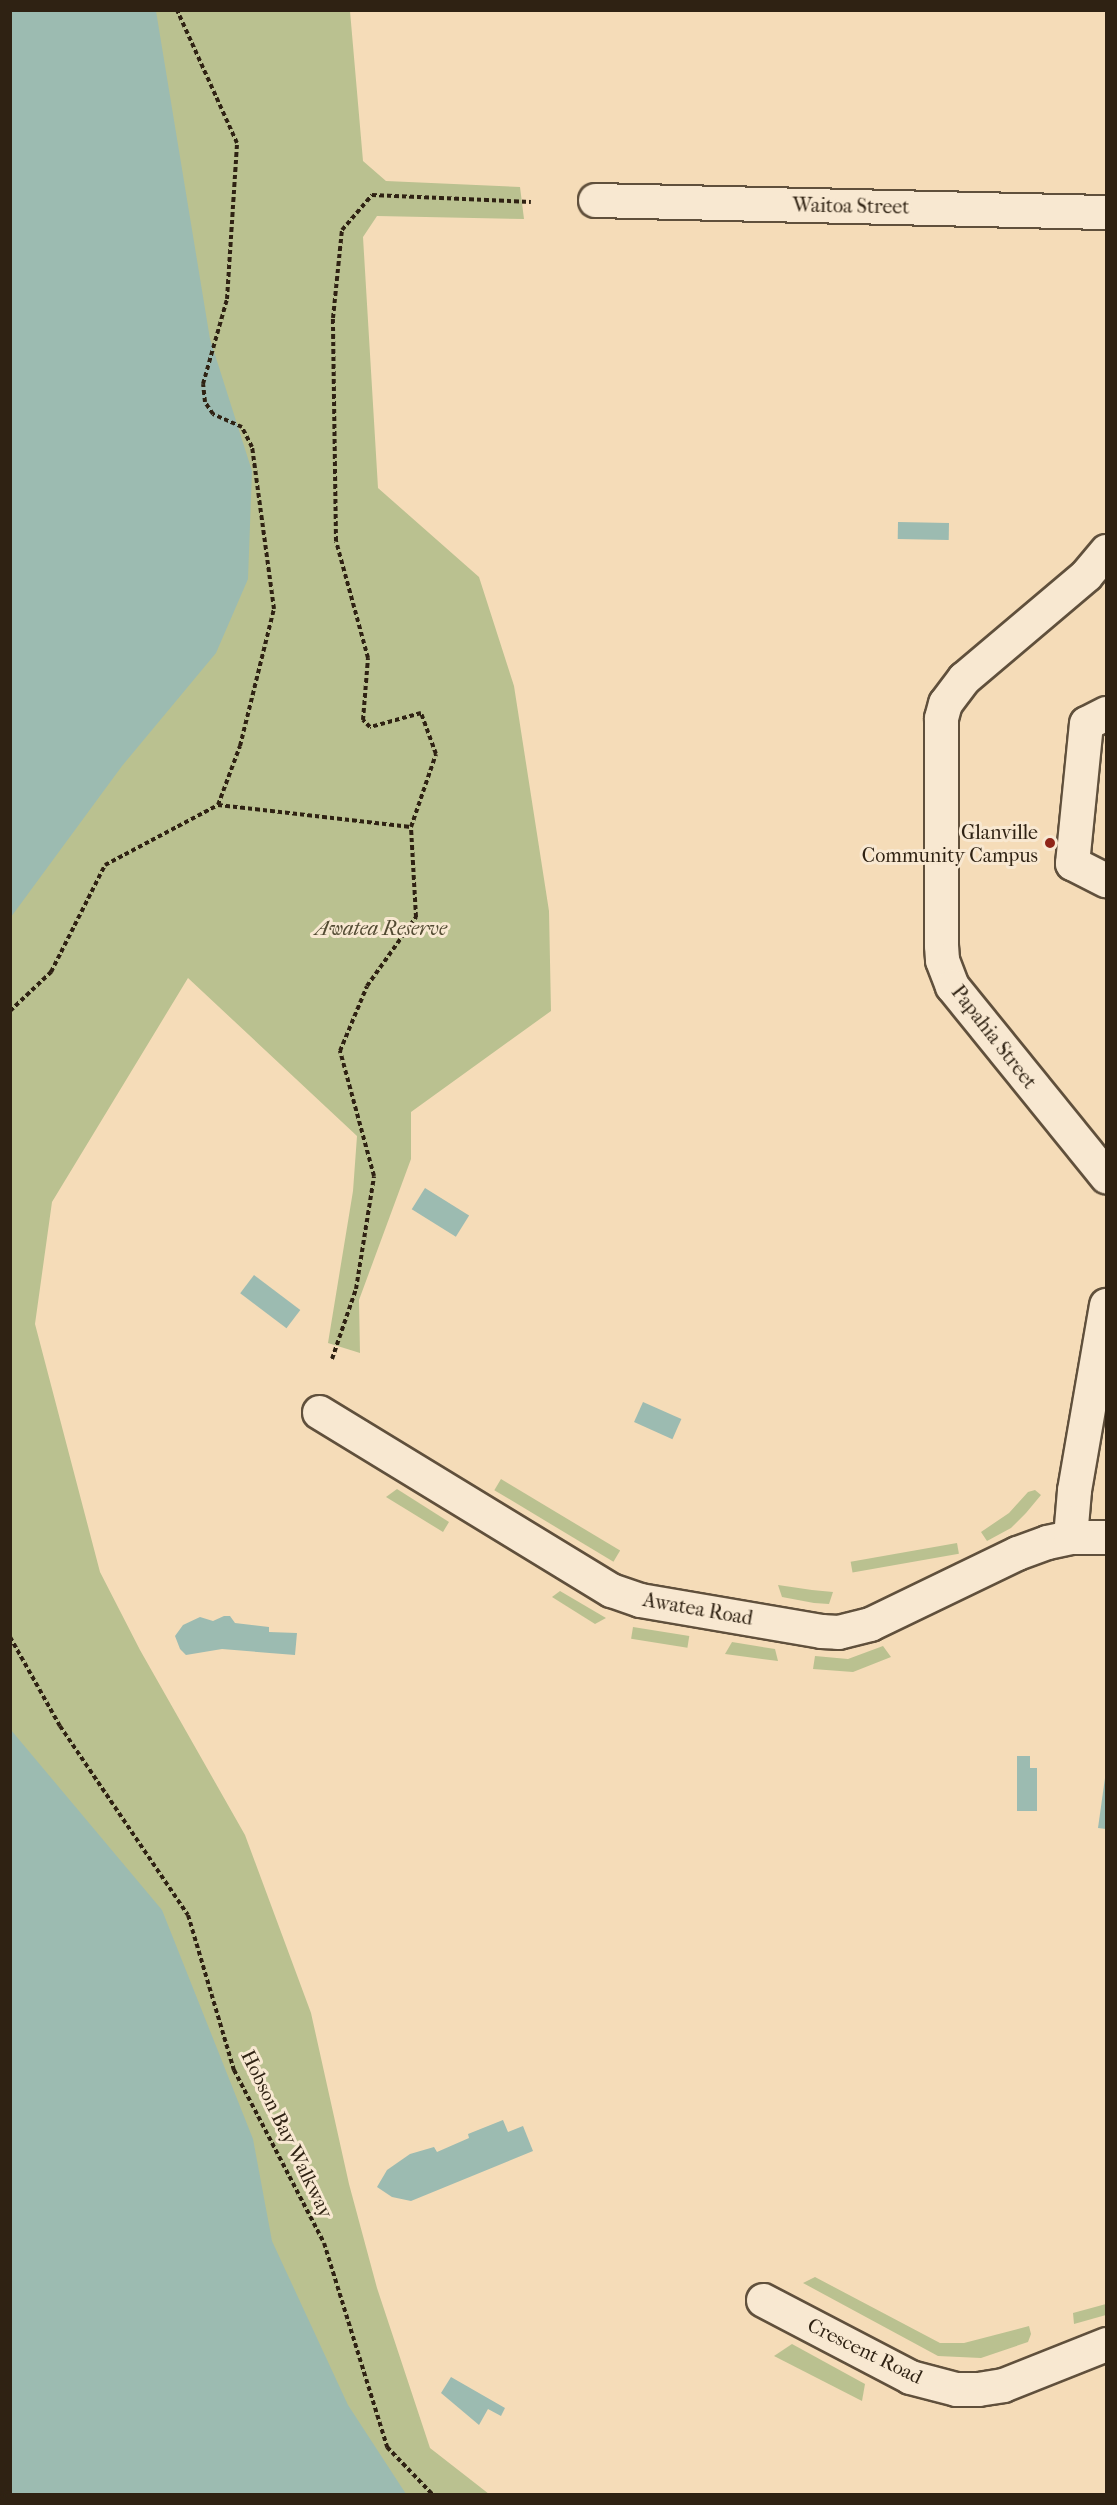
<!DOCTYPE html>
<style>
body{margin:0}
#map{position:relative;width:1117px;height:2505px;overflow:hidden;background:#f5dcb8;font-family:"IM FELL French Canon",serif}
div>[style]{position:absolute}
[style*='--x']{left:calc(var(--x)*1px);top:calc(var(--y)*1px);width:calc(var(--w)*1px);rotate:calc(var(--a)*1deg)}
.green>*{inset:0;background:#bac190;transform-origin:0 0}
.water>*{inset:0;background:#9cbbb1;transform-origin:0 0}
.path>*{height:4px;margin-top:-2px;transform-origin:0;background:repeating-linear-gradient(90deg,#2f2213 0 4.5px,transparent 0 7.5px)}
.roads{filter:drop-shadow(2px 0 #60503c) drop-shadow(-2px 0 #60503c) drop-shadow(0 2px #60503c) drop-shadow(0 -2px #60503c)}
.minor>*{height:33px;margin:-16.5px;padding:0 16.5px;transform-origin:16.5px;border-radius:16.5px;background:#f8e8d1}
.dots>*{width:16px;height:16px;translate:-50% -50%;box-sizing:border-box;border:3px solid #f8e8d1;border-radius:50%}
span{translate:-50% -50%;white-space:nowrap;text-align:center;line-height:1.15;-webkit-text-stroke:6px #f8e8d1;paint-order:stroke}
.street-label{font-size:20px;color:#2f2213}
.poi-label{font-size:20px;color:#2f2213}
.right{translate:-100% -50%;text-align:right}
.park-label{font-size:20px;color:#524a32;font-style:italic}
.frame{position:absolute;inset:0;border:12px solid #2f2213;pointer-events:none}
</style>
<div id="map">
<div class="green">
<div style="clip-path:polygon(11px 11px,350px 11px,363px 161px,386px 181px,520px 187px,524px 219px,377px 216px,363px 237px,378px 488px,479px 577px,514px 686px,549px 911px,551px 1011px,411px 1112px,411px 1159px,359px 1300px,360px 1353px,328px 1343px,353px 1191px,357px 1136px,188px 978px,52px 1202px,35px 1324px,100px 1572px,140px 1650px,245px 1835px,311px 2013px,349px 2184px,377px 2288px,430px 2448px,489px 2494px,11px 2494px)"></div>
<div style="left:501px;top:1479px;width:139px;height:13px;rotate:31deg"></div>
<div style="clip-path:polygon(397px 1489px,449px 1522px,443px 1532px,386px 1497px)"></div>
<div style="clip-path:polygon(1035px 1490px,1041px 1495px,1026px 1513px,1011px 1528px,987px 1541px,981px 1532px,1009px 1513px,1028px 1492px)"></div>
<div style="left:957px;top:1543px;width:11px;height:108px;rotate:80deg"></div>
<div style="clip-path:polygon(778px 1585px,812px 1590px,833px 1592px,829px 1604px,814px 1603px,782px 1597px)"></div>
<div style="clip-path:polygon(560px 1591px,606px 1618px,595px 1624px,552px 1597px)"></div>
<div style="left:633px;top:1627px;width:57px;height:12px;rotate:9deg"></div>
<div style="clip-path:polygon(732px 1642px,775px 1649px,778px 1661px,725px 1654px)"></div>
<div style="clip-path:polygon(883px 1646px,891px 1657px,853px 1672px,813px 1669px,815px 1656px,848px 1659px)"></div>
<div style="clip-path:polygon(815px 2277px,940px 2343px,964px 2343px,1029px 2326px,1031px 2334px,1028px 2342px,981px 2358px,938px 2356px,803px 2283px)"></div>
<div style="clip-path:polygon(1106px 2304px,1106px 2315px,1074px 2324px,1073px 2313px)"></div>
<div style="clip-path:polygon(792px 2344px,865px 2384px,862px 2401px,774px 2356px)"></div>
</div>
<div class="water">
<div style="clip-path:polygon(11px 10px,156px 11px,210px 339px,252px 471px,248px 579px,216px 653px,122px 766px,11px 917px)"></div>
<div style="left:898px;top:522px;width:51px;height:17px;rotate:1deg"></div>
<div style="left:425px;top:1188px;width:52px;height:25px;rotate:32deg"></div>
<div style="left:254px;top:1275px;width:58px;height:23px;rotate:37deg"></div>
<div style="left:643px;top:1402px;width:42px;height:22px;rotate:24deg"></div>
<div style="clip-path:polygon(224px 1616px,230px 1616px,235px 1623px,269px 1627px,269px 1632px,297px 1633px,295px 1655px,222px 1649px,186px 1655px,180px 1649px,175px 1636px,183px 1625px,200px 1617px,213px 1621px)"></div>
<div style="clip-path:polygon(11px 1730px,162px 1910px,253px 2139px,272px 2241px,348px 2405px,406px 2494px,11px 2494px)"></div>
<div style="clip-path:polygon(1030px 1756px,1030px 1768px,1037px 1768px,1037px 1811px,1017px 1811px,1017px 1756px)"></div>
<div style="clip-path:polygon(1105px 1778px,1106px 1778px,1106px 1829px,1098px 1828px)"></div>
<div style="clip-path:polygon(503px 2120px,508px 2132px,523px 2126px,533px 2151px,411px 2201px,392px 2197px,377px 2187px,387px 2170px,410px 2154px,434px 2147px,437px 2152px,469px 2138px,468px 2134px)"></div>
<div style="clip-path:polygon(451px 2377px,505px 2408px,501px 2416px,488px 2409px,479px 2425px,441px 2393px)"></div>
</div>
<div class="path">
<div style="--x:218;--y:805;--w:194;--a:6.5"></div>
<div style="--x:411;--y:827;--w:77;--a:-71.1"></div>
<div style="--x:436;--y:754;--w:44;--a:-110.1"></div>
<div style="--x:421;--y:713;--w:53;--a:164.6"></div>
<div style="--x:370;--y:727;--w:10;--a:-135"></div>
<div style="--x:363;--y:720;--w:62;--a:-85.4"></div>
<div style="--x:368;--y:658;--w:121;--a:-105.3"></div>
<div style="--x:336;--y:541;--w:223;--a:-90.8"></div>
<div style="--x:333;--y:318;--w:88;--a:-84.2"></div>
<div style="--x:342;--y:230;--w:46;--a:-49.4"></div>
<div style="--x:372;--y:195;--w:159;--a:2.5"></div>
<div style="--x:10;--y:1011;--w:57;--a:-43.6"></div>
<div style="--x:51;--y:972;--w:120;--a:-63.2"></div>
<div style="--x:105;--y:865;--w:128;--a:-28"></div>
<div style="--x:218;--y:805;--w:63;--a:-69.6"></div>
<div style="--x:240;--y:746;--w:141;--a:-76.1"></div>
<div style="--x:274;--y:609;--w:163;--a:-97.7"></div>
<div style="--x:252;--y:447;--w:22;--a:-117"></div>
<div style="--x:242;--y:427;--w:32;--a:-156"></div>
<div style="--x:213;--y:414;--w:14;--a:-124"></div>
<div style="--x:205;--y:402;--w:18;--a:-96"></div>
<div style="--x:203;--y:384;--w:88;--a:-74.2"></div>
<div style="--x:227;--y:299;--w:156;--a:-86.3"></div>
<div style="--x:237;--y:143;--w:146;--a:-114.3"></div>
<div style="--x:332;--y:1359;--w:74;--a:-71.1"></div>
<div style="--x:356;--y:1289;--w:114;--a:-80.9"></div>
<div style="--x:374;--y:1176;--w:130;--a:-105.2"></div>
<div style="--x:340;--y:1051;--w:70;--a:-67.4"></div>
<div style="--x:367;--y:986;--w:85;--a:-54.6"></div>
<div style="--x:416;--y:917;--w:90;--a:-93.2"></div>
<div style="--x:10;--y:1637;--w:102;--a:60.7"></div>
<div style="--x:60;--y:1726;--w:228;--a:55.9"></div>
<div style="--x:188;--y:1915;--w:162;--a:73.5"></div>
<div style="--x:234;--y:2070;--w:195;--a:62.5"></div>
<div style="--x:324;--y:2243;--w:214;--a:72.8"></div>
<div style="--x:387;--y:2447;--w:65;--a:46.2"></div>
</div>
<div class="roads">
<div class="minor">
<div style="--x:595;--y:200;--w:511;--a:1.35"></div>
<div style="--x:1106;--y:551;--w:31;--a:130"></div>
<div style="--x:1086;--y:575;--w:160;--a:139.8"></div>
<div style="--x:964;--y:678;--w:31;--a:127"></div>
<div style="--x:945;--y:703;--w:16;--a:105"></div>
<div style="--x:941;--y:718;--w:227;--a:90"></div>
<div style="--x:941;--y:945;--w:15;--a:86"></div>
<div style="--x:942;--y:960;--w:28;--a:69"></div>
<div style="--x:952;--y:986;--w:245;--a:51"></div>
<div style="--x:1106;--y:713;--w:22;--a:153"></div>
<div style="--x:1086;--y:723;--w:141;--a:95.7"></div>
<div style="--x:1072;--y:863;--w:38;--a:27"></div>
<div style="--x:319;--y:1412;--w:342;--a:31.4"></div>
<div style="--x:611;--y:1590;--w:31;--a:19"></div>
<div style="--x:640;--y:1600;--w:184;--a:9.7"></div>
<div style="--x:821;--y:1631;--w:17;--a:3"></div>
<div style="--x:838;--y:1632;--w:33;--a:-14"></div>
<div style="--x:870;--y:1624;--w:163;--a:-25.8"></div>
<div style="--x:1017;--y:1553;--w:32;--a:-20"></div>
<div style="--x:1047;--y:1542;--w:24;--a:-12"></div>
<div style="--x:1070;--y:1537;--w:36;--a:0"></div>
<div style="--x:1070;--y:1537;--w:47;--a:-85.1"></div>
<div style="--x:1074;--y:1490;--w:188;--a:-80.2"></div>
<div style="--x:763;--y:2300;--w:166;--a:27.6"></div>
<div style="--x:910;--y:2377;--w:48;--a:14.6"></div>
<div style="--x:956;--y:2389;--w:22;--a:0"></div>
<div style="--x:978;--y:2389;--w:25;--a:-9"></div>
<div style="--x:1003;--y:2385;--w:111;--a:-21.7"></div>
</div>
</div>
<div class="dots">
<div style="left:1050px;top:843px;background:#8f2418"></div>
</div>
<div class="street-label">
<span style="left:851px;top:206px;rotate:1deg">Waitoa Street</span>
<span style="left:994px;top:1037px;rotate:52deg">Papahia Street</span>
<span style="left:698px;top:1609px;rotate:10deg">Awatea Road</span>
<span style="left:287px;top:2134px;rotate:64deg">Hobson Bay Walkway</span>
<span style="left:865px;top:2351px;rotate:26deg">Crescent Road</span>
</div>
<div class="poi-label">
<span class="right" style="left:1038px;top:844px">Glanville<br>Community Campus</span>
</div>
<div class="park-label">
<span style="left:381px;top:928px">Awatea Reserve</span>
</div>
<div class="frame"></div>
</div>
